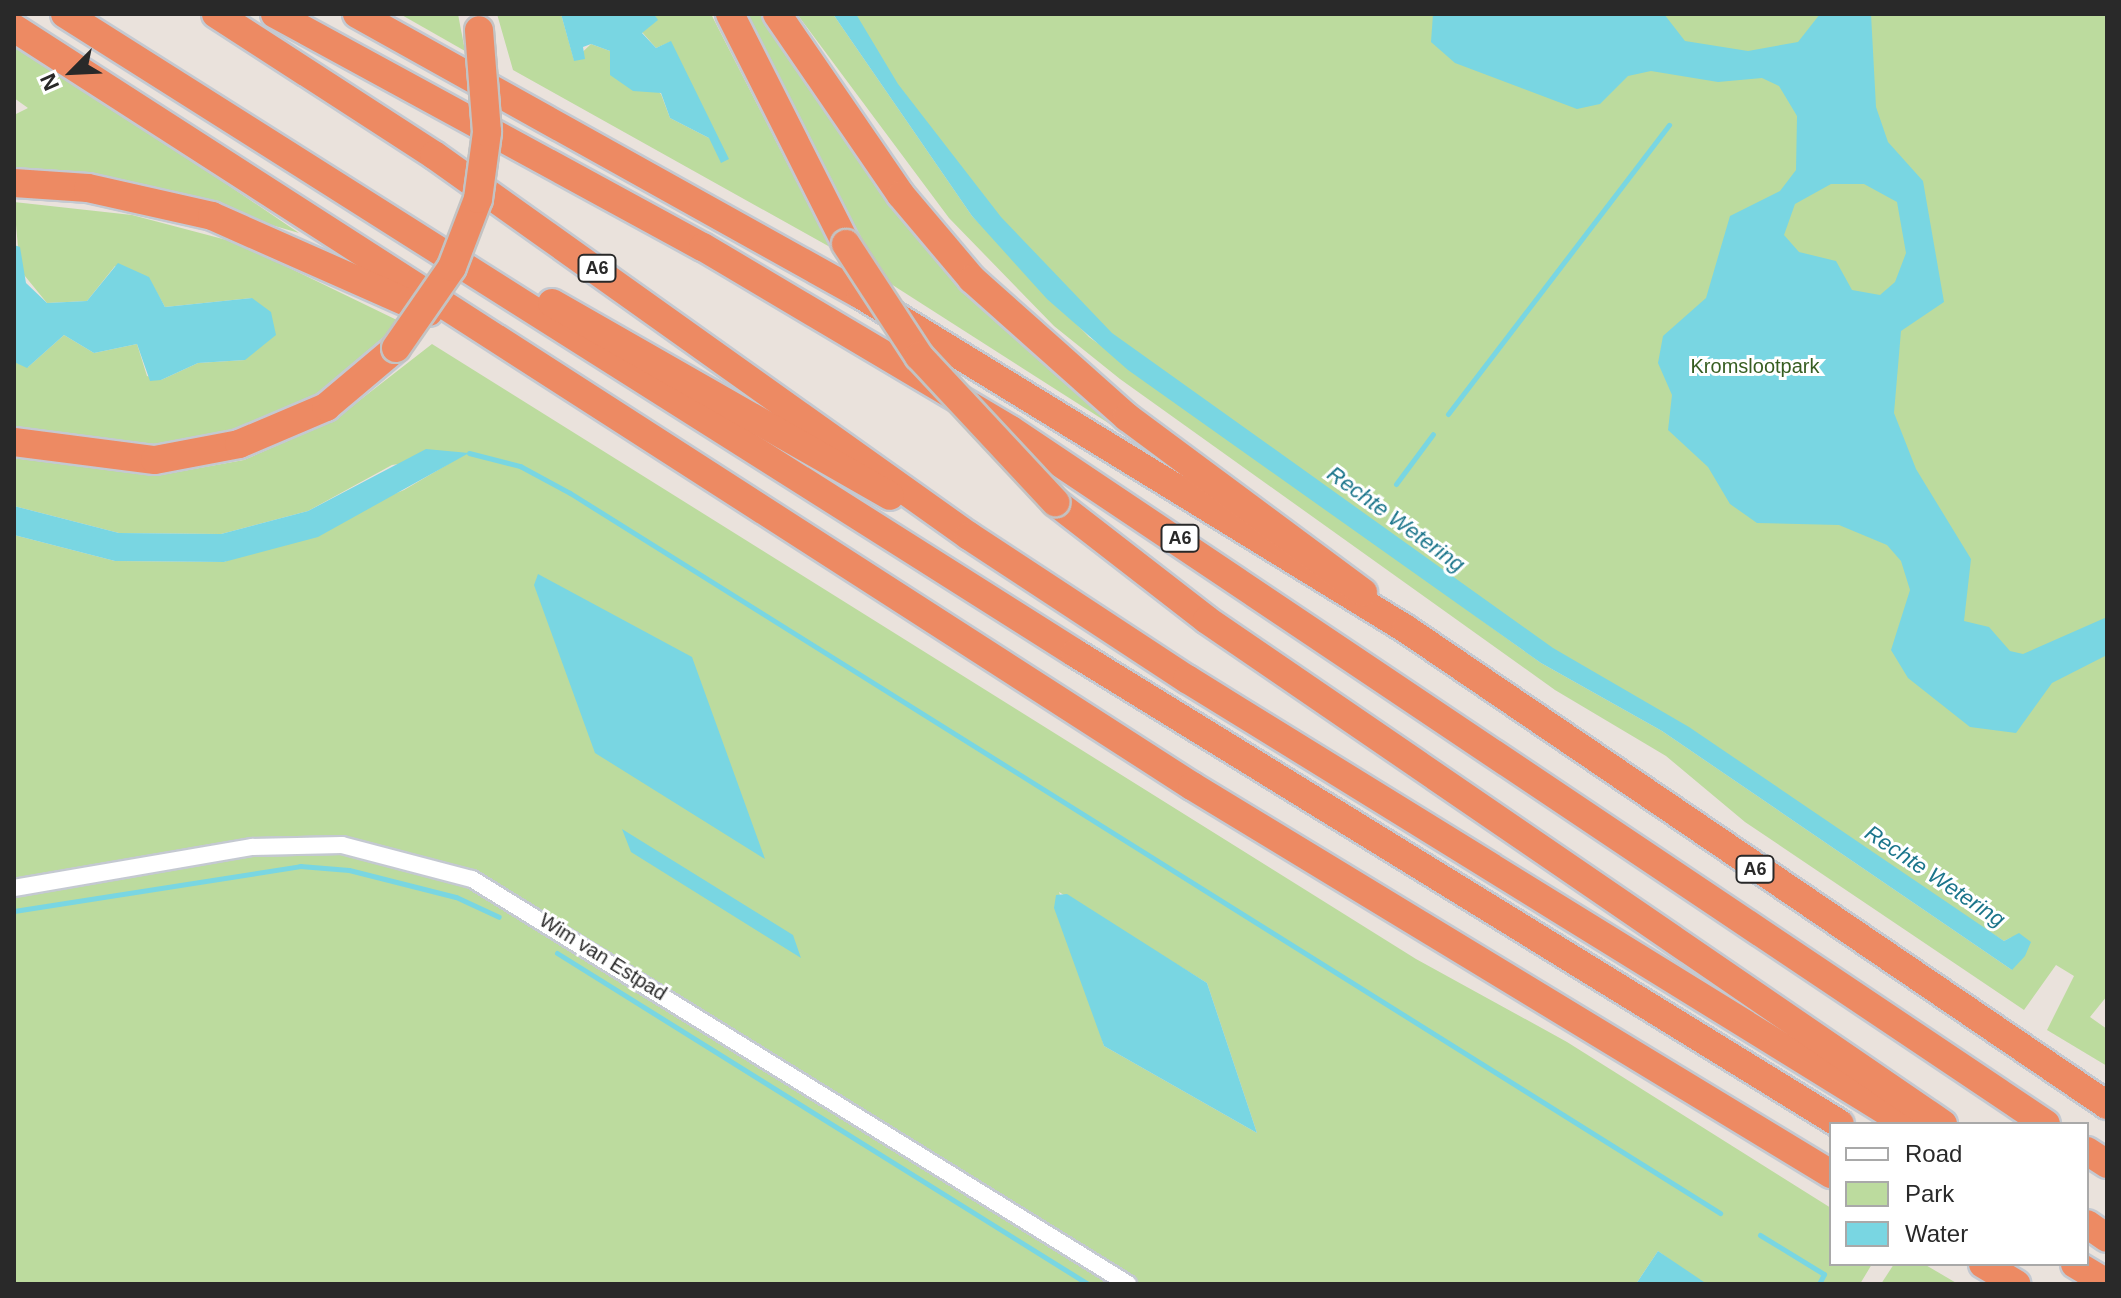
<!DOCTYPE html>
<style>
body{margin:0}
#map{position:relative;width:2121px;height:1298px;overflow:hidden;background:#eae2dc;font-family:Helvetica,sans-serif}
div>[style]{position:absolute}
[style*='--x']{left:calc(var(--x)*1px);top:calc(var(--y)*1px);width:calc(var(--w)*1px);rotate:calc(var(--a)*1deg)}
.green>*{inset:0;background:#bcdb9e}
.water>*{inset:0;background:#79d6e2}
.stream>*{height:5px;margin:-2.5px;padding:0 2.5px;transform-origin:2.5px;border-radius:2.5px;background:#79d6e2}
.roads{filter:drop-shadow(2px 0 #c4c9d1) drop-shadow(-2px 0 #c4c9d1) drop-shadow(0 2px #c4c9d1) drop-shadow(0 -2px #c4c9d1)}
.minor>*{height:16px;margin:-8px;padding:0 8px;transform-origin:8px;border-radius:8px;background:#fff}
.motorway>*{height:28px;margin:-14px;padding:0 14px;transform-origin:14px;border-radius:14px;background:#ed8a63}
.bridges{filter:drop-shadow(2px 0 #c3c3c3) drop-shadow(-2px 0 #c3c3c3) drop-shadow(0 2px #c3c3c3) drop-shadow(0 -2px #c3c3c3)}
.motorway-bridge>*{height:28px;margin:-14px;padding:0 14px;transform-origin:14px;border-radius:14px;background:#ed8a63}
span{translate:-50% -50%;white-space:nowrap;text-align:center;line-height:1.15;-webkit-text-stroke:6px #fff;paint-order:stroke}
.shield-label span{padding:2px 6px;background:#fff;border:2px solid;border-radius:6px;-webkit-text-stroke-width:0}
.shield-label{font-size:18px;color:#292929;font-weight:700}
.park-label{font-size:20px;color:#375e21}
.street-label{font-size:20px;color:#292929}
.water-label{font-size:22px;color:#1b758b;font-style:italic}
.frame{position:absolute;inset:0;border:16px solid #292929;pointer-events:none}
.legend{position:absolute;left:1829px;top:1122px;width:260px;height:144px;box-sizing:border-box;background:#fff;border:2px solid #a9a9a9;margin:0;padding:10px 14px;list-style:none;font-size:24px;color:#292929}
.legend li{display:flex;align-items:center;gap:16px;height:40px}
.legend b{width:40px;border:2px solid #a9a9a9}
.north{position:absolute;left:32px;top:32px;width:80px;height:80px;-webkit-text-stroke:6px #fff;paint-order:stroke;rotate:246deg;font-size:22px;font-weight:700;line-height:32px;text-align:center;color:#292929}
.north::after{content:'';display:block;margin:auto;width:28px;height:36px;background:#292929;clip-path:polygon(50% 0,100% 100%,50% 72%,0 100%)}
</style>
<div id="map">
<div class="green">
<div style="clip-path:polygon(400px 14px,458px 14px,465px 51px)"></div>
<div style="clip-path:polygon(497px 14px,561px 14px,574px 60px,591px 44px,610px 51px,661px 94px,670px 118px,709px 138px,670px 42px,656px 48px,642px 32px,657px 20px,654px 14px,711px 14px,830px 247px,513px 70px)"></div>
<div style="clip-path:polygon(739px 14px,762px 14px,880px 192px,974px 299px,1124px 433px,891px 284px,849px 224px)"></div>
<div style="clip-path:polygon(797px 14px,833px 14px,972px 216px,1089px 337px,1541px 663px,1662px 731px,2012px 970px,2012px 937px,2004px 941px,1441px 585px,1078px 319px,961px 190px,843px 14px,2107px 14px,2107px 996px,2090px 1017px,2107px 1029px,2107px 1066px,2047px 1030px,2074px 976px,2056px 965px,2024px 1010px,1745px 822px,1666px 756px,1555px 690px,1120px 379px,1054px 326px,949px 218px)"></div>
<div style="clip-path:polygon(14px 43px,107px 103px,299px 233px,104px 177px,14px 172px,14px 115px,28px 108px,14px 98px)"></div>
<div style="clip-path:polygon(14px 202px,132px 215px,238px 243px,401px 322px,343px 382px,275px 423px,154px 451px,14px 432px,14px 362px,28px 367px,64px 335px,94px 353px,137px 344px,147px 376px,161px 380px,198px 363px,245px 360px,252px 298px,165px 307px,148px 277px,115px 266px,87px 301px,47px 303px,20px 270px)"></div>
<div style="clip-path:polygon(evenodd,432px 344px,1416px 959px,1567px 1042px,1831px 1208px,1831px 1264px,1872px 1264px,1860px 1284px,1703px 1284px,1658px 1251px,1636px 1284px,14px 1284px,14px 535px,115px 561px,224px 562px,404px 490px,467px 453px,392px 465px,308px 511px,221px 534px,119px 533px,14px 506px,14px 458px,155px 476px,244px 460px,333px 421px,432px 344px,1059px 892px,1207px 983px,1257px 1133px,1104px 1046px,1059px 892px)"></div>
<div style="clip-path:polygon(1894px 1264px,1924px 1264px,1958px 1284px,1881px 1284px)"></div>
</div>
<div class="water">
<div style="clip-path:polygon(561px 14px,654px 14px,658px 20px,642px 33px,656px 48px,671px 41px,729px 159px,721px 163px,709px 138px,670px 118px,661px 93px,633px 91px,610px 75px,610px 51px,591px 44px,583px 47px,585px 59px,574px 61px)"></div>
<div style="clip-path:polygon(833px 14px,856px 14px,898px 84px,1001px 217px,1112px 333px,1553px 648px,1689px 727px,2004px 941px,2019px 933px,2031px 942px,2025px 956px,2012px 970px,1662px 731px,1541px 663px,1128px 370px,1047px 299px,972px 216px)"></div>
<div style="clip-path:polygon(evenodd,1433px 14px,1664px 14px,1685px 41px,1748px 51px,1798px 42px,1820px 14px,1871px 14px,1876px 107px,1888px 142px,1923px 181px,1944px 302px,1901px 331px,1894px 413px,1916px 469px,1971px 559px,1964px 621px,1989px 627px,2010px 651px,2023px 654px,2107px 617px,2107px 655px,2052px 683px,2016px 733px,1970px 727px,1908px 678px,1891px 650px,1910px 590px,1901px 561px,1887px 545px,1839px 525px,1757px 523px,1730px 504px,1708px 467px,1668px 430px,1672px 395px,1658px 363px,1663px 336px,1706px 298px,1730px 216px,1780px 191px,1796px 170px,1797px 116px,1779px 86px,1762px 78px,1718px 82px,1651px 71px,1628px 76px,1600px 104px,1577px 109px,1455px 63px,1431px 42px,1433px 14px,1831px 184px,1864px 184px,1897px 202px,1906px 253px,1895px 282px,1880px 295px,1852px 290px,1836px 261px,1799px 252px,1784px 235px,1795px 204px,1831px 184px)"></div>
<div style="clip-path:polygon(14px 245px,20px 247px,26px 283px,47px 303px,87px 301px,118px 263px,149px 277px,165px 307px,252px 298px,271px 312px,276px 335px,245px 360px,198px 363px,161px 380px,150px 381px,137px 344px,94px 353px,64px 335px,27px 368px,14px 362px)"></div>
<div style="clip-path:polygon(426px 449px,469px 453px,318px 537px,224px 562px,115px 561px,14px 535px,14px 506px,119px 533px,221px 534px,308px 511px)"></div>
<div style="clip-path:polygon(538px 574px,692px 657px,765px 859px,595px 753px,534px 585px)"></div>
<div style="clip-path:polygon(622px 829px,793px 935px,801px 958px,631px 852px)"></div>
<div style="clip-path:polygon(1067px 894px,1207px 983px,1257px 1133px,1104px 1046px,1054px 908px,1056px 895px)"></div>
<div style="clip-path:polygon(1658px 1251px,1704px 1282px,1703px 1284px,1636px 1284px)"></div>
</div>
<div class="stream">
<div style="--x:1448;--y:414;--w:364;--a:-52.6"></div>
<div style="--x:469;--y:453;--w:53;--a:14.3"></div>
<div style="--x:520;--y:466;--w:57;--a:28.4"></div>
<div style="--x:570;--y:493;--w:1357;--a:32.05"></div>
<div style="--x:1396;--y:484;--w:62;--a:-53.5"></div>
<div style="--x:14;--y:911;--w:290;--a:-8.9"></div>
<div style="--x:300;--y:866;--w:49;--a:4.7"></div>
<div style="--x:349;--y:870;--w:110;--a:14.2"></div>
<div style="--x:456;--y:897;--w:47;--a:24.9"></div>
<div style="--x:557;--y:953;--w:626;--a:31.94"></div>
<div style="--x:1760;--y:1235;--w:75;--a:31.4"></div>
<div style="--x:1824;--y:1274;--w:11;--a:117"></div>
</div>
<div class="roads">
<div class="minor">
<div style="--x:14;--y:888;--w:242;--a:-9.8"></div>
<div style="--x:252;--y:847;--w:90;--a:-1.3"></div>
<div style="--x:342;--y:845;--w:134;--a:14.7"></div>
<div style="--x:472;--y:879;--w:771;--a:31.69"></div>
</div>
<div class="motorway">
<div style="--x:65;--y:14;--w:1195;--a:32.32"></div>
<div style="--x:1075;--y:653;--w:898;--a:31.62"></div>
<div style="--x:216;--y:14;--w:260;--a:32.9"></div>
<div style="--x:434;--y:155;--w:657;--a:35.46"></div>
<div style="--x:969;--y:536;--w:261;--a:33.3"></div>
<div style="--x:1187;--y:679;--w:846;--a:31.72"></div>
<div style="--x:275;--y:14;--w:487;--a:28.6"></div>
<div style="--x:703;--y:247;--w:358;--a:30.7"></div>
<div style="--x:1011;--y:430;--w:1246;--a:33.84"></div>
<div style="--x:357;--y:14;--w:577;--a:29.14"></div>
<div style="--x:861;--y:295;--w:639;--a:31.5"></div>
<div style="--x:1406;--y:629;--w:847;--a:34.18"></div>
<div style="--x:730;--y:14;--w:258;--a:63.2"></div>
<div style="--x:777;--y:14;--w:219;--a:55.6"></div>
<div style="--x:901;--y:195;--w:110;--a:49.8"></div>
<div style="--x:972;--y:279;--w:208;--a:41.7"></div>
<div style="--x:1127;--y:417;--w:294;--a:36.6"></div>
<div style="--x:14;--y:28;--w:1401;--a:32.76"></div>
<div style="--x:1192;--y:786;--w:748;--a:31.27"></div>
<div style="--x:14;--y:183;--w:74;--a:3.9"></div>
<div style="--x:88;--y:188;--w:127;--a:12.7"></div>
<div style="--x:212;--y:216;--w:237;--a:23.9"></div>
<div style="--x:552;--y:303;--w:389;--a:29.7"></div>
<div style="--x:14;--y:442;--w:142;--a:7.3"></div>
<div style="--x:155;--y:460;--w:86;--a:-10.8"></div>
<div style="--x:239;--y:444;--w:95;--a:-23"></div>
<div style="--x:326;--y:407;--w:92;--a:-40.1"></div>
<div style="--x:1055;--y:502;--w:192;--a:37.8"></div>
<div style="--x:1207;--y:620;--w:892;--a:34.4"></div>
<div style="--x:2087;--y:1151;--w:24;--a:33"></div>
<div style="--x:2087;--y:1224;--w:24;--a:35"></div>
<div style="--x:1983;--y:1264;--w:39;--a:31"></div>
<div style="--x:2075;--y:1264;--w:37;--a:31"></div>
</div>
</div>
<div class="bridges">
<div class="motorway-bridge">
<div style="--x:846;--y:244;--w:134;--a:56.9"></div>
<div style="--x:919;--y:356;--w:200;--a:47"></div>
<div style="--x:396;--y:348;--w:98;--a:-55.3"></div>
<div style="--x:452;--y:267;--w:73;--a:-69.1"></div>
<div style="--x:478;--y:199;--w:68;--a:-82.3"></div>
<div style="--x:487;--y:132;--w:102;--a:-94.5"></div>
</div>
</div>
<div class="shield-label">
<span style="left:597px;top:268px">A6</span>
<span style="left:1180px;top:538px">A6</span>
<span style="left:1755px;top:869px">A6</span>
</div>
<div class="park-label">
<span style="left:1755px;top:366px">Kromslootpark</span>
</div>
<div class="street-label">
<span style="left:603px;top:957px;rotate:32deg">Wim van Estpad</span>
</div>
<div class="water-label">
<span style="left:1396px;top:519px;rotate:36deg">Rechte Wetering</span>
<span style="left:1935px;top:876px;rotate:34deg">Rechte Wetering</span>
</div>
<div class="frame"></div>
<ul class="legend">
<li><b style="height:10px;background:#fff"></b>Road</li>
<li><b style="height:22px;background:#bcdb9e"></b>Park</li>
<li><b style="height:22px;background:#79d6e2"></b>Water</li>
</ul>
<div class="north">N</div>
</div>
